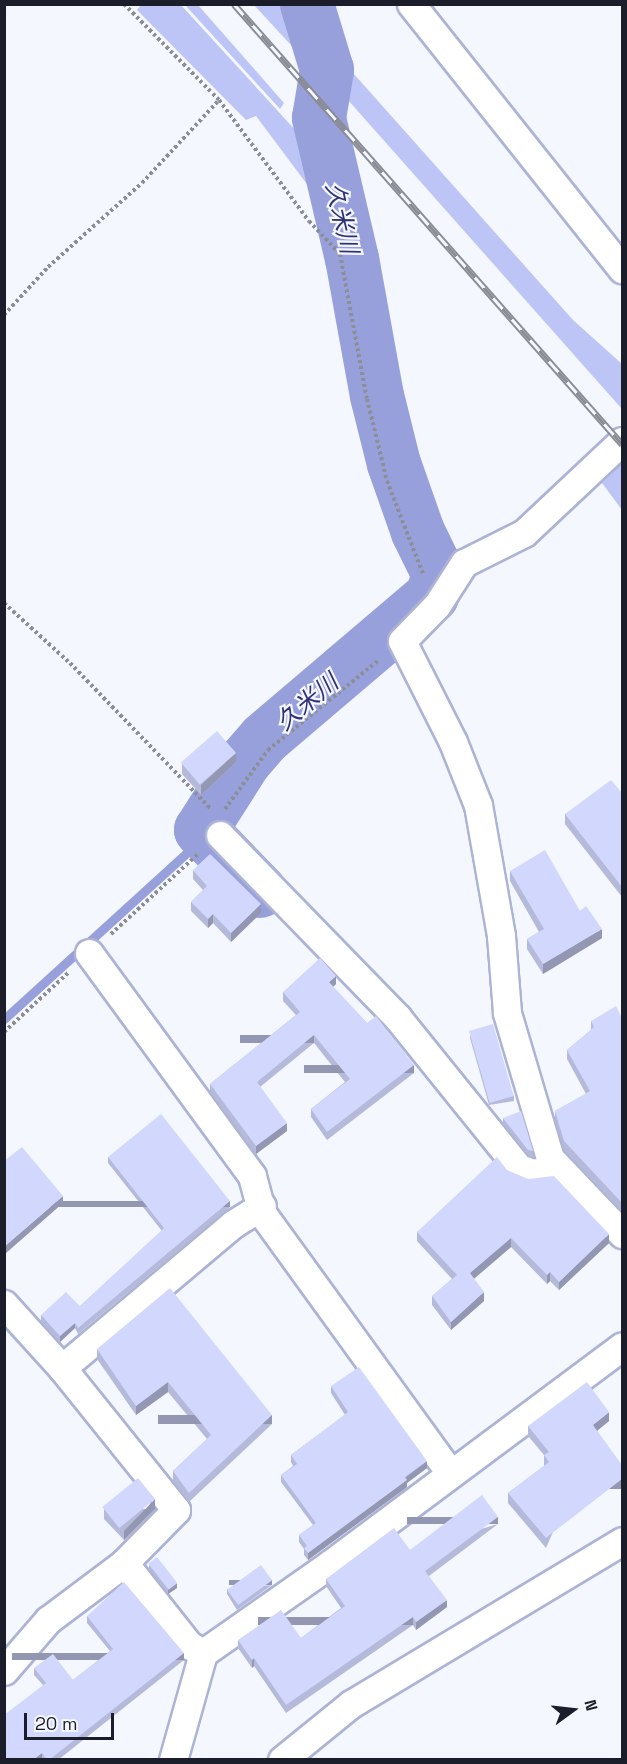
<!DOCTYPE html>
<meta charset="utf-8">
<style>
body{margin:0}
#map{position:relative;width:627px;height:1764px;overflow:hidden;background:#f5f7fe;font-family:"Space Grotesk","Noto Sans JP",sans-serif}
div>[style]{position:absolute}
[style*='--x']{left:calc(var(--x)*1px);top:calc(var(--y)*1px);width:calc(var(--w)*1px);rotate:calc(var(--a)*1deg)}
.green>*{inset:0;background:#bdc5f6}
.stream>*{height:9px;margin:-4.5px;padding:0 4.5px;transform-origin:4.5px;border-radius:4.5px;background:#97a0da}
.river>*{height:54px;margin:-27px;padding:0 27px;transform-origin:27px;border-radius:27px;background:#97a0da}
.path>*{height:4px;margin-top:-2px;transform-origin:0;background:repeating-linear-gradient(90deg,#8b8d97 0 3px,transparent 0 6px)}
.roads{filter:drop-shadow(2px 0 #adb3d5) drop-shadow(-2px 0 #adb3d5) drop-shadow(0 2px #adb3d5) drop-shadow(0 -2px #adb3d5)}
.street>*{height:27px;margin:-13.5px;padding:0 13.5px;transform-origin:13.5px;border-radius:13.5px;background:#fff}
.rail>*{height:7px;margin-top:-3.5px;transform-origin:0;background:repeating-linear-gradient(90deg,#f5f7fe 0 14px,#8a8c96 0 28px);box-sizing:border-box;border-block:2px solid #8a8c96}
.wall>*{inset:0;background:#b5bada}
.shaded-wall>*{inset:0;background:#9397b1;transform-origin:0 0}
.building>*{inset:0;background:#d2d8fd;transform-origin:0 0}
span{translate:-50% -50%;white-space:nowrap;text-align:center;line-height:1.15;-webkit-text-stroke:4.5px #f5f7fe;paint-order:stroke}
.water-label{font-size:24px;color:#303277;font-style:italic}
.frame{position:absolute;inset:0;border:6px solid #1b1d2a;pointer-events:none}
.north{position:absolute;left:543px;top:1680px;width:60px;height:60px;-webkit-text-stroke:4px #f5f7fe;paint-order:stroke;rotate:75deg;font-size:16px;font-weight:700;line-height:24px;text-align:center;color:#1b1d2a}
.north::after{content:'';display:block;margin:auto;width:21px;height:27px;background:#1b1d2a;clip-path:polygon(50% 0,100% 100%,50% 72%,0 100%)}
.scale{position:absolute;left:24px;top:1713px;width:90px;height:27px;box-sizing:border-box;border:3px solid #1b1d2a;border-top:0;padding-left:8px;font-size:18px;line-height:21px;white-space:nowrap;color:#1b1d2a;-webkit-text-stroke:4px #f5f7fe;paint-order:stroke}
</style>
<div id="map">
<div class="green">
<div style="clip-path:polygon(141px 5px,181px 5px,308px 144px,324px 207px,256px 116px,246px 120px,137px 10px)"></div>
<div style="clip-path:polygon(185px 5px,198px 5px,284px 103px,280px 109px)"></div>
<div style="clip-path:polygon(254px 5px,289px 5px,303px 39px,313px 50px,313px 69px)"></div>
<div style="clip-path:polygon(337px 55px,573px 320px,622px 364px,622px 409px,340px 91px)"></div>
<div style="clip-path:polygon(622px 463px,622px 510px,602px 483px)"></div>
</div>
<div class="stream">
<div style="--x:4;--y:1019;--w:251;--a:-42.3"></div>
<div style="--x:190;--y:850;--w:23;--a:-61"></div>
</div>
<div class="river">
<div style="--x:260;--y:891;--w:85;--a:-134"></div>
<div style="--x:201;--y:830;--w:82;--a:-57.5"></div>
<div style="--x:245;--y:761;--w:29;--a:-49"></div>
<div style="--x:264;--y:739;--w:221;--a:-40.4"></div>
<div style="--x:432;--y:596;--w:22;--a:-72"></div>
<div style="--x:439;--y:575;--w:48;--a:-116"></div>
<div style="--x:418;--y:532;--w:72;--a:-109.4"></div>
<div style="--x:394;--y:464;--w:70;--a:-104"></div>
<div style="--x:377;--y:396;--w:139;--a:-100.3"></div>
<div style="--x:352;--y:259;--w:145;--a:-103.2"></div>
<div style="--x:319;--y:118;--w:49;--a:-80.5"></div>
<div style="--x:327;--y:70;--w:69;--a:-106.9"></div>
</div>
<div class="path">
<div style="--x:124;--y:4;--w:135;--a:45.3"></div>
<div style="--x:219;--y:100;--w:151;--a:53.4"></div>
<div style="--x:309;--y:221;--w:45;--a:46.8"></div>
<div style="--x:340;--y:254;--w:147;--a:79.5"></div>
<div style="--x:367;--y:399;--w:84;--a:76.3"></div>
<div style="--x:387;--y:481;--w:100;--a:68.8"></div>
<div style="--x:4;--y:315;--w:65;--a:-47.5"></div>
<div style="--x:48;--y:267;--w:126;--a:-41.8"></div>
<div style="--x:142;--y:183;--w:113;--a:-47.1"></div>
<div style="--x:4;--y:603;--w:89;--a:42.3"></div>
<div style="--x:70;--y:663;--w:202;--a:46"></div>
<div style="--x:225;--y:809;--w:73;--a:-53.9"></div>
<div style="--x:268;--y:750;--w:144;--a:-39.1"></div>
<div style="--x:111;--y:934;--w:118;--a:-42.6"></div>
<div style="--x:4;--y:1032;--w:90;--a:-42.7"></div>
</div>
<div class="roads">
<div class="street">
<div style="--x:411;--y:4;--w:339;--a:51.5"></div>
<div style="--x:622;--y:441;--w:134;--a:136.8"></div>
<div style="--x:524;--y:533;--w:67;--a:153.4"></div>
<div style="--x:464;--y:563;--w:50;--a:122.7"></div>
<div style="--x:437;--y:605;--w:50;--a:134.2"></div>
<div style="--x:402;--y:641;--w:113;--a:63.2"></div>
<div style="--x:453;--y:742;--w:68;--a:68.4"></div>
<div style="--x:478;--y:805;--w:133;--a:80"></div>
<div style="--x:501;--y:936;--w:77;--a:85.5"></div>
<div style="--x:507;--y:1013;--w:151;--a:73.5"></div>
<div style="--x:550;--y:1158;--w:105;--a:46.5"></div>
<div style="--x:220;--y:835;--w:254;--a:45.8"></div>
<div style="--x:397;--y:1017;--w:194;--a:51.1"></div>
<div style="--x:519;--y:1168;--w:15;--a:20"></div>
<div style="--x:533;--y:1173;--w:25;--a:-11"></div>
<div style="--x:89;--y:953;--w:276;--a:53.8"></div>
<div style="--x:252;--y:1176;--w:38;--a:75"></div>
<div style="--x:262;--y:1213;--w:321;--a:54.1"></div>
<div style="--x:4;--y:1304;--w:86;--a:47.8"></div>
<div style="--x:62;--y:1368;--w:182;--a:51.2"></div>
<div style="--x:176;--y:1510;--w:74;--a:134.5"></div>
<div style="--x:124;--y:1563;--w:95;--a:143.1"></div>
<div style="--x:48;--y:1620;--w:67;--a:130.8"></div>
<div style="--x:62;--y:1368;--w:224;--a:-40.1"></div>
<div style="--x:233;--y:1224;--w:34;--a:-32"></div>
<div style="--x:124;--y:1563;--w:105;--a:51.6"></div>
<div style="--x:189;--y:1645;--w:16;--a:30"></div>
<div style="--x:173;--y:1760;--w:111;--a:-74.3"></div>
<div style="--x:203;--y:1653;--w:155;--a:-35"></div>
<div style="--x:330;--y:1564;--w:364;--a:-36.7"></div>
<div style="--x:282;--y:1760;--w:89;--a:-39.1"></div>
<div style="--x:351;--y:1704;--w:316;--a:-31"></div>
</div>
</div>
<div class="rail">
<div style="--x:234;--y:4;--w:587;--a:48.59"></div>
</div>
<div class="wall">
<div style="clip-path:polygon(236px 762px,201px 795px,182px 774px,182px 764px)"></div>
<div style="clip-path:polygon(622px 793px,622px 897px,565px 824px,565px 814px)"></div>
<div style="clip-path:polygon(193px 870px,261px 913px,231px 942px,213px 923px,208px 928px,191px 911px,191px 902px,203px 890px,193px 879px)"></div>
<div style="clip-path:polygon(510px 871px,580px 911px,602px 938px,543px 974px,527px 949px,527px 939px,539px 932px,510px 881px)"></div>
<div style="clip-path:polygon(336px 984px,333px 987px,414px 1073px,327px 1140px,311px 1117px,311px 1109px,345px 1082px,314px 1043px,260px 1087px,287px 1131px,256px 1154px,210px 1092px,210px 1084px,296px 1015px,283px 1001px,283px 992px)"></div>
<div style="clip-path:polygon(622px 1018px,622px 1212px,564px 1150px,555px 1120px,555px 1111px,586px 1094px,567px 1059px,567px 1050px,591px 1030px,591px 1021px)"></div>
<div style="clip-path:polygon(470px 1033px,514px 1096px,514px 1101px,489px 1105px,470px 1038px)"></div>
<div style="clip-path:polygon(503px 1118px,533px 1151px,533px 1156px,528px 1155px,503px 1123px)"></div>
<div style="clip-path:polygon(108px 1157px,230px 1207px,78px 1334px,75px 1328px,60px 1342px,41px 1321px,41px 1315px,80px 1306px,162px 1231px,108px 1163px)"></div>
<div style="clip-path:polygon(507px 1170px,609px 1243px,559px 1290px,550px 1281px,547px 1284px,511px 1247px,474px 1279px,484px 1301px,451px 1330px,432px 1305px,432px 1296px,452px 1279px,417px 1241px,417px 1232px)"></div>
<div style="clip-path:polygon(97px 1349px,272px 1424px,189px 1502px,173px 1481px,173px 1471px,207px 1439px,168px 1392px,136px 1415px,97px 1359px)"></div>
<div style="clip-path:polygon(331px 1386px,427px 1468px,407px 1483px,407px 1487px,308px 1560px,304px 1555px,304px 1549px,299px 1542px,299px 1535px,313px 1525px,281px 1482px,281px 1475px,293px 1466px,291px 1462px,291px 1455px,345px 1415px,331px 1393px)"></div>
<div style="clip-path:polygon(609px 1421px,597px 1431px,546px 1548px,508px 1503px,508px 1493px,544px 1466px,544px 1455px,528px 1436px,528px 1426px)"></div>
<div style="clip-path:polygon(104px 1509px,155px 1509px,124px 1540px,104px 1519px)"></div>
<div style="clip-path:polygon(498px 1524px,429px 1576px,447px 1607px,416px 1630px,413px 1625px,286px 1713px,254px 1666px,252px 1668px,238px 1648px,238px 1640px,301px 1638px,341px 1608px,326px 1586px,326px 1579px,410px 1550px)"></div>
<div style="clip-path:polygon(149px 1564px,177px 1588px,168px 1594px,149px 1569px)"></div>
<div style="clip-path:polygon(272px 1585px,237px 1610px,227px 1594px,227px 1589px)"></div>
<div style="clip-path:polygon(87px 1616px,184px 1660px,58px 1760px,4px 1760px,43px 1685px,34px 1675px,34px 1668px,73px 1680px,110px 1651px,87px 1623px)"></div>
</div>
<div class="shaded-wall">
<div style="clip-path:polygon(236px 753px,236px 762px,201px 795px,201px 785px)"></div>
<div style="clip-path:polygon(261px 904px,261px 913px,231px 942px,231px 933px)"></div>
<div style="clip-path:polygon(213px 914px,213px 923px,208px 928px,208px 919px)"></div>
<div style="clip-path:polygon(602px 929px,602px 938px,543px 974px,543px 964px)"></div>
<div style="clip-path:polygon(336px 976px,336px 984px,329px 990px,329px 982px)"></div>
<div style="left:314px;top:1035px;width:8px;height:74px;rotate:90deg"></div>
<div style="left:414px;top:1065px;width:8px;height:110px;rotate:90deg"></div>
<div style="clip-path:polygon(287px 1123px,287px 1131px,256px 1154px,256px 1146px)"></div>
<div style="clip-path:polygon(63px 1196px,63px 1203px,5px 1254px,5px 1246px)"></div>
<div style="left:230px;top:1201px;width:6px;height:198px;rotate:90deg"></div>
<div style="clip-path:polygon(609px 1234px,609px 1243px,559px 1290px,559px 1282px)"></div>
<div style="clip-path:polygon(511px 1238px,511px 1247px,470px 1282px,470px 1273px)"></div>
<div style="clip-path:polygon(550px 1272px,550px 1281px,547px 1284px,547px 1275px)"></div>
<div style="clip-path:polygon(484px 1292px,484px 1301px,451px 1330px,451px 1322px)"></div>
<div style="clip-path:polygon(75px 1323px,75px 1328px,60px 1342px,60px 1336px)"></div>
<div style="clip-path:polygon(168px 1382px,168px 1392px,136px 1415px,136px 1406px)"></div>
<div style="clip-path:polygon(609px 1412px,609px 1421px,593px 1434px,593px 1425px)"></div>
<div style="left:272px;top:1415px;width:9px;height:114px;rotate:90deg"></div>
<div style="clip-path:polygon(427px 1461px,427px 1468px,407px 1483px,407px 1487px,308px 1560px,308px 1553px)"></div>
<div style="left:622px;top:1479px;width:10px;height:96px;rotate:90deg"></div>
<div style="clip-path:polygon(155px 1499px,155px 1509px,124px 1540px,124px 1531px)"></div>
<div style="left:498px;top:1517px;width:7px;height:91px;rotate:90deg"></div>
<div style="left:272px;top:1580px;width:5px;height:43px;rotate:90deg"></div>
<div style="clip-path:polygon(177px 1583px,177px 1588px,168px 1594px,168px 1589px)"></div>
<div style="clip-path:polygon(447px 1600px,447px 1607px,416px 1630px,416px 1622px)"></div>
<div style="left:413px;top:1617px;width:8px;height:155px;rotate:90deg"></div>
<div style="left:184px;top:1653px;width:7px;height:172px;rotate:90deg"></div>
<div style="clip-path:polygon(254px 1658px,254px 1666px,252px 1668px,252px 1660px)"></div>
<div style="clip-path:polygon(42px 1753px,42px 1760px,33px 1760px)"></div>
</div>
<div class="building">
<div style="left:217px;top:731px;width:29px;height:48px;rotate:49deg"></div>
<div style="clip-path:polygon(611px 780px,622px 793px,622px 887px,565px 814px)"></div>
<div style="clip-path:polygon(545px 850px,580px 911px,586px 906px,602px 929px,543px 964px,527px 939px,544px 929px,510px 871px)"></div>
<div style="clip-path:polygon(210px 854px,261px 904px,231px 933px,213px 914px,208px 919px,191px 902px,207px 886px,193px 870px)"></div>
<div style="clip-path:polygon(320px 958px,336px 976px,329px 982px,367px 1023px,376px 1016px,414px 1065px,327px 1132px,311px 1109px,350px 1079px,314px 1035px,257px 1082px,287px 1123px,256px 1146px,210px 1084px,300px 1012px,283px 992px)"></div>
<div style="clip-path:polygon(616px 1006px,622px 1018px,622px 1203px,564px 1141px,555px 1111px,590px 1091px,567px 1050px,594px 1027px,591px 1021px)"></div>
<div style="left:493px;top:1024px;width:75px;height:25px;rotate:74deg"></div>
<div style="clip-path:polygon(521px 1111px,533px 1151px,528px 1150px,503px 1118px)"></div>
<div style="clip-path:polygon(161px 1114px,230px 1201px,78px 1328px,75px 1323px,60px 1336px,41px 1315px,66px 1292px,80px 1306px,164px 1228px,108px 1157px)"></div>
<div style="clip-path:polygon(22px 1147px,63px 1196px,5px 1246px,4px 1161px)"></div>
<div style="clip-path:polygon(497px 1157px,507px 1170px,528px 1179px,554px 1176px,609px 1234px,559px 1282px,550px 1272px,547px 1275px,511px 1238px,470px 1273px,484px 1292px,451px 1322px,432px 1296px,457px 1275px,417px 1232px)"></div>
<div style="clip-path:polygon(170px 1288px,272px 1415px,189px 1493px,173px 1471px,211px 1435px,168px 1382px,136px 1406px,97px 1349px)"></div>
<div style="clip-path:polygon(359px 1367px,427px 1461px,405px 1477px,407px 1480px,308px 1553px,304px 1548px,307px 1546px,299px 1535px,316px 1523px,281px 1475px,297px 1464px,291px 1455px,348px 1412px,331px 1386px)"></div>
<div style="clip-path:polygon(587px 1382px,609px 1412px,593px 1425px,622px 1465px,622px 1479px,546px 1538px,508px 1493px,549px 1462px,544px 1455px,549px 1452px,528px 1426px)"></div>
<div style="left:138px;top:1478px;width:27px;height:46px;rotate:51deg"></div>
<div style="clip-path:polygon(482px 1495px,498px 1517px,425px 1571px,447px 1600px,416px 1622px,413px 1617px,286px 1705px,254px 1658px,252px 1660px,238px 1640px,281px 1610px,301px 1638px,345px 1606px,326px 1579px,394px 1528px,410px 1550px)"></div>
<div style="left:157px;top:1557px;width:33px;height:11px;rotate:52deg"></div>
<div style="left:261px;top:1565px;width:19px;height:42px;rotate:54deg"></div>
<div style="clip-path:polygon(124px 1582px,184px 1653px,49px 1760px,47px 1760px,42px 1753px,33px 1760px,4px 1760px,4px 1715px,46px 1683px,34px 1668px,53px 1654px,73px 1680px,113px 1649px,87px 1616px)"></div>
</div>
<div class="water-label">
<span style="left:342px;top:218px;rotate:77deg">久米川</span>
<span style="left:307px;top:702px;rotate:-40deg">久米川</span>
</div>
<div class="frame"></div>
<div class="north">N</div>
<div class="scale">20 m</div>
</div>
